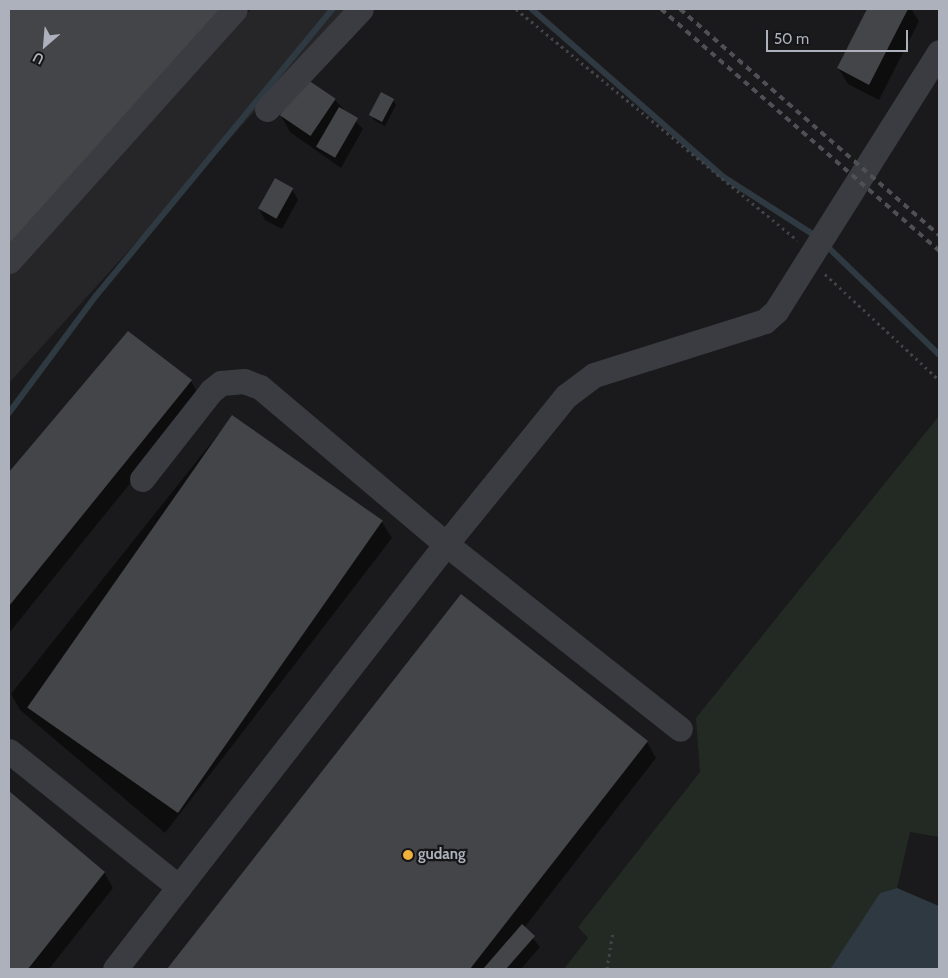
<!DOCTYPE html>
<style>
body{margin:0}
#map{position:relative;width:948px;height:978px;overflow:hidden;background:#1a1a1c;font-family:Cabin,sans-serif}
div>[style]{position:absolute}
[style*='--x']{left:calc(var(--x)*1px);top:calc(var(--y)*1px);width:calc(var(--w)*1px);rotate:calc(var(--a)*1deg)}
.built>*{inset:0;background:#262629}
.green>*{inset:0;background:#222a23}
.water>*{inset:0;background:#2f3941}
.shadow>*{inset:0;background:#0007}
.stream>*{height:5.5px;margin:-2.75px;padding:0 2.75px;transform-origin:2.75px;border-radius:2.75px;background:#2f3941}
.building>*{inset:0;background:#444549;transform-origin:0 0}
.path>*{height:3px;margin-top:-1.5px;transform-origin:0;background:repeating-linear-gradient(90deg,#414348 0 2.5px,transparent 0 6.5px)}
.minor>*{height:25px;margin:-12.5px;padding:0 12.5px;transform-origin:12.5px;border-radius:12.5px;background:#3b3c41}
.rail>*{height:4px;margin-top:-2px;transform-origin:0;background:repeating-linear-gradient(90deg,#4e5056 0 6px,transparent 0 11px)}
.dots>*{width:14px;height:14px;translate:-50% -50%;box-sizing:border-box;border:2px solid #151517;border-radius:50%}
span{translate:-50% -50%;white-space:nowrap;text-align:center;line-height:1.15;-webkit-text-stroke:4.5px #151517;paint-order:stroke}
.poi-label{font-size:15px;color:#acb1bc;font-weight:700}
.left{translate:0 -50%;text-align:left}
.frame{position:absolute;inset:0;border:10px solid #acb1bc;pointer-events:none}
.north{position:absolute;left:20px;top:20px;width:50px;height:50px;-webkit-text-stroke:4px #151517;paint-order:stroke;rotate:207deg;font-size:14px;font-weight:700;line-height:20px;text-align:center;color:#acb1bc}
.north::after{content:'';display:block;margin:auto;width:18px;height:22px;background:#acb1bc;clip-path:polygon(50% 0,100% 100%,50% 72%,0 100%)}
.scale{position:absolute;left:766px;top:30px;width:142px;height:22px;box-sizing:border-box;border:2px solid #acb1bc;border-top:0;padding-left:6px;font-size:15px;line-height:18px;white-space:nowrap;color:#acb1bc;-webkit-text-stroke:4px #151517;paint-order:stroke}
</style>
<div id="map">
<div class="built">
<div style="clip-path:polygon(9px 9px,347px 9px,9px 383px)"></div>
</div>
<div class="green">
<div style="clip-path:polygon(939px 416px,939px 837px,910px 832px,897px 888px,880px 893px,830px 969px,564px 969px,588px 938px,578px 927px,700px 772px,696px 718px)"></div>
</div>
<div class="water">
<div style="clip-path:polygon(897px 888px,939px 906px,939px 969px,830px 969px,880px 893px)"></div>
</div>
<div class="shadow">
<div style="clip-path:polygon(9px 9px,251px 9px,9px 270px)"></div>
<div style="clip-path:polygon(869px 9px,911px 9px,919px 21px,879px 100px,848px 84px,838px 68px)"></div>
<div style="clip-path:polygon(335px 100px,363px 129px,341px 168px,290px 132px,281px 116px)"></div>
<div style="clip-path:polygon(393px 100px,396px 105px,385px 126px,374px 120px,371px 115px)"></div>
<div style="clip-path:polygon(292px 189px,298px 200px,282px 229px,265px 220px,259px 209px)"></div>
<div style="clip-path:polygon(128px 332px,191px 381px,200px 397px,9px 633px,9px 474px)"></div>
<div style="clip-path:polygon(232px 417px,382px 522px,392px 538px,165px 833px,20px 710px,11px 694px)"></div>
<div style="clip-path:polygon(461px 596px,647px 742px,656px 758px,524px 928px,540px 947px,521px 969px,169px 969px)"></div>
<div style="clip-path:polygon(9px 792px,104px 872px,113px 888px,49px 969px,9px 969px)"></div>
</div>
<div class="stream">
<div style="--x:532;--y:9;--w:255;--a:41.2"></div>
<div style="--x:724;--y:177;--w:109;--a:32.7"></div>
<div style="--x:825;--y:244;--w:158;--a:44"></div>
<div style="--x:9;--y:413;--w:146;--a:-53.4"></div>
<div style="--x:96;--y:296;--w:372;--a:-50.5"></div>
</div>
<div class="building">
<div style="clip-path:polygon(9px 9px,227px 9px,9px 244px)"></div>
<div style="clip-path:polygon(867px 9px,908px 9px,869px 85px,837px 68px)"></div>
<div style="left:305px;top:78px;width:37px;height:45px;rotate:34deg"></div>
<div style="left:381px;top:92px;width:15px;height:26px;rotate:28deg"></div>
<div style="left:339px;top:107px;width:22px;height:46px;rotate:30deg"></div>
<div style="left:275px;top:178px;width:21px;height:35px;rotate:29deg"></div>
<div style="clip-path:polygon(128px 331px,192px 380px,9px 606px,9px 472px)"></div>
<div style="left:232px;top:415px;width:184px;height:357px;rotate:35deg"></div>
<div style="clip-path:polygon(461px 594px,648px 741px,470px 969px,167px 969px)"></div>
<div style="clip-path:polygon(9px 791px,105px 872px,28px 969px,9px 969px)"></div>
<div style="clip-path:polygon(522px 924px,535px 936px,506px 969px,483px 969px)"></div>
</div>
<div class="path">
<div style="--x:516;--y:9;--w:364;--a:39.4"></div>
<div style="--x:825;--y:274;--w:156;--a:42.9"></div>
<div style="--x:607;--y:969;--w:37;--a:-81"></div>
</div>
<div class="minor">
<div style="--x:267;--y:109;--w:137;--a:-46.8"></div>
<div style="--x:9;--y:261;--w:338;--a:-48.1"></div>
<div style="--x:142;--y:479;--w:112;--a:-51.9"></div>
<div style="--x:211;--y:391;--w:13;--a:-39"></div>
<div style="--x:221;--y:383;--w:23;--a:-5"></div>
<div style="--x:244;--y:381;--w:17;--a:21"></div>
<div style="--x:260;--y:387;--w:243;--a:40.2"></div>
<div style="--x:446;--y:544;--w:191;--a:-51"></div>
<div style="--x:566;--y:396;--w:35;--a:-37"></div>
<div style="--x:594;--y:375;--w:179;--a:-17.5"></div>
<div style="--x:765;--y:321;--w:15;--a:-42"></div>
<div style="--x:776;--y:311;--w:306;--a:-57.8"></div>
<div style="--x:9;--y:751;--w:218;--a:38.7"></div>
<div style="--x:115;--y:969;--w:539;--a:-52.09"></div>
<div style="--x:446;--y:544;--w:298;--a:38.3"></div>
</div>
<div class="rail">
<div style="--x:661;--y:9;--w:369;--a:41"></div>
<div style="--x:680;--y:9;--w:344;--a:41.1"></div>
</div>
<div class="dots">
<div style="left:408px;top:855px;background:#f2b13c"></div>
</div>
<div class="poi-label">
<span class="left" style="left:418px;top:855px">gudang</span>
</div>
<div class="frame"></div>
<div class="north">U</div>
<div class="scale">50 m</div>
</div>
